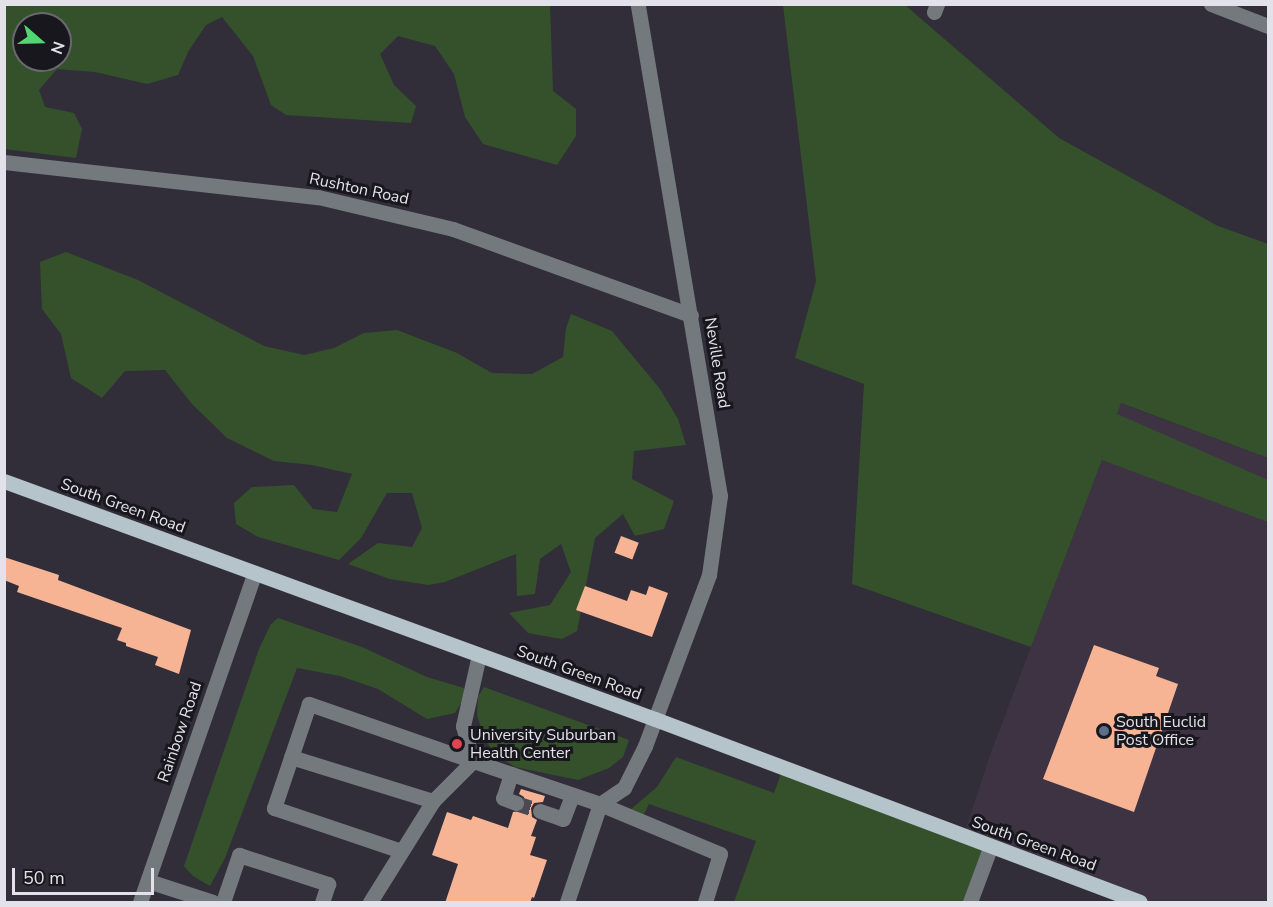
<!DOCTYPE html>
<style>
body{margin:0}
#map{position:relative;width:1273px;height:907px;overflow:hidden;background:#312e3a;font-family:"Nunito Sans",sans-serif}
div>[style]{position:absolute}
[style*='--x']{left:calc(var(--x)*1px);top:calc(var(--y)*1px);width:calc(var(--w)*1px);rotate:calc(var(--a)*1deg)}
.commercial>*{inset:0;background:#3d3343}
.green>*{inset:0;background:#34512c}
.building>*{inset:0;background:#f6b495;transform-origin:0 0}
.minor-tunnel>*{height:15px;margin-top:-7.5px;transform-origin:0;background:repeating-linear-gradient(90deg,#4c4954 0 15px,transparent 0 23px)}
.minor>*{height:15px;margin:-7.5px;padding:0 7.5px;transform-origin:7.5px;border-radius:7.5px;background:#73797d}
.major>*{height:15px;margin:-7.5px;padding:0 7.5px;transform-origin:7.5px;border-radius:7.5px;background:#b5c3cb}
.dots>*{width:16px;height:16px;translate:-50% -50%;box-sizing:border-box;border:3px solid #18171d;border-radius:50%}
span{translate:-50% -50%;white-space:nowrap;text-align:center;line-height:1.15;-webkit-text-stroke:6px #18171d;paint-order:stroke}
.street-label{font-size:16px;color:#e3e1e9}
.poi-label{font-size:16px;color:#e3e1e9}
.left{translate:0 -50%;text-align:left}
.frame{position:absolute;inset:0;border:6px solid #e3e1e9;pointer-events:none}
.north{position:absolute;left:12px;top:12px;width:60px;height:60px;box-sizing:border-box;background:#18171d;border:2px solid #69686f;border-radius:50%;rotate:110deg;font-size:16px;font-weight:700;line-height:24px;text-align:center;color:#e3e1e9}
.north::after{content:'';display:block;margin:auto;width:21px;height:27px;background:#52d673;clip-path:polygon(50% 0,100% 100%,50% 72%,0 100%)}
.scale{position:absolute;left:12px;top:868px;width:142px;height:27px;box-sizing:border-box;border:3px solid #e3e1e9;border-top:0;padding-left:8px;font-size:18px;line-height:21px;white-space:nowrap;color:#e3e1e9;-webkit-text-stroke:4px #18171d;paint-order:stroke}
</style>
<div id="map">
<div class="commercial">
<div style="clip-path:polygon(1120px 403px,1268px 458px,1268px 902px,1141px 902px,963px 838px,990px 755px,1102px 460px)"></div>
</div>
<div class="green">
<div style="clip-path:polygon(evenodd,5px 4px,550px 5px,553px 91px,576px 109px,576px 136px,557px 165px,483px 144px,465px 117px,454px 74px,435px 46px,398px 36px,380px 54px,394px 85px,416px 106px,411px 123px,286px 115px,271px 105px,253px 56px,222px 17px,206px 25px,188px 52px,178px 75px,147px 84px,95px 72px,57px 69px,39px 90px,45px 107px,74px 113px,82px 129px,76px 158px,5px 149px,5px 4px,24px 24px,60px 24px,60px 60px,24px 60px,24px 24px)"></div>
<div style="clip-path:polygon(783px 5px,905px 5px,1059px 138px,1218px 226px,1268px 244px,1268px 458px,1121px 403px,1117px 414px,1268px 480px,1268px 522px,1102px 460px,1031px 647px,852px 584px,864px 384px,795px 358px,816px 281px)"></div>
<div style="clip-path:polygon(66px 252px,138px 280px,264px 346px,304px 355px,334px 348px,364px 333px,397px 330px,457px 353px,492px 373px,532px 374px,563px 357px,566px 328px,571px 314px,612px 331px,660px 389px,678px 419px,686px 445px,634px 451px,632px 479px,674px 501px,664px 529px,635px 536px,623px 514px,595px 538px,577px 631px,562px 639px,528px 633px,509px 613px,550px 605px,571px 572px,561px 544px,540px 559px,535px 594px,517px 596px,516px 554px,445px 582px,428px 585px,390px 579px,348px 564px,378px 543px,412px 547px,422px 528px,412px 493px,387px 493px,361px 538px,339px 560px,258px 537px,236px 524px,234px 503px,252px 487px,294px 485px,313px 509px,337px 512px,352px 474px,312px 465px,274px 461px,227px 438px,192px 404px,165px 370px,125px 371px,102px 398px,71px 378px,61px 334px,42px 309px,40px 262px)"></div>
<div style="clip-path:polygon(278px 618px,362px 647px,427px 677px,464px 688px,465px 696px,455px 713px,427px 719px,378px 689px,340px 676px,297px 668px,225px 858px,210px 886px,193px 876px,184px 866px,259px 649px,271px 624px)"></div>
<div style="clip-path:polygon(484px 687px,629px 740px,623px 757px,609px 768px,578px 780px,515px 767px,495px 754px,484px 738px,477px 715px,478px 697px)"></div>
<div style="clip-path:polygon(676px 757px,774px 793px,783px 768px,990px 848px,970px 902px,734px 902px,756px 841px,649px 804px,642px 818px,629px 811px,657px 787px)"></div>
</div>
<div class="building">
<div style="left:621px;top:536px;width:19px;height:18px;rotate:21deg"></div>
<div style="clip-path:polygon(4px 557px,59px 575px,58px 580px,191px 630px,179px 674px,155px 665px,158px 657px,126px 646px,126px 643px,117px 640px,122px 628px,17px 592px,19px 586px,4px 580px)"></div>
<div style="clip-path:polygon(585px 586px,627px 601px,631px 590px,646px 595px,649px 586px,668px 593px,652px 637px,576px 610px)"></div>
<div style="clip-path:polygon(1094px 645px,1159px 668px,1156px 676px,1178px 684px,1134px 812px,1043px 779px)"></div>
<div style="clip-path:polygon(521px 789px,545px 796px,543px 802px,534px 803px,531px 808px,532px 817px,537px 820px,531px 836px,536px 837px,530px 855px,547px 860px,534px 898px,532px 897px,530px 903px,445px 903px,458px 864px,432px 855px,447px 812px,471px 820px,473px 816px,508px 828px,513px 812px,522px 811px,525px 806px,524px 797px,519px 794px)"></div>
</div>
<div class="minor-tunnel">
<div style="--x:516;--y:803;--w:25;--a:18"></div>
</div>
<div class="minor">
<div style="--x:1211;--y:4;--w:61;--a:21.1"></div>
<div style="--x:934;--y:12;--w:9;--a:-69"></div>
<div style="--x:4;--y:162;--w:316;--a:6.4"></div>
<div style="--x:318;--y:197;--w:139;--a:13.3"></div>
<div style="--x:453;--y:229;--w:253;--a:19.9"></div>
<div style="--x:479;--y:655;--w:73;--a:102.7"></div>
<div style="--x:463;--y:726;--w:36;--a:74"></div>
<div style="--x:473;--y:761;--w:134;--a:18.7"></div>
<div style="--x:600;--y:804;--w:29;--a:-34"></div>
<div style="--x:624;--y:788;--w:47;--a:-63.4"></div>
<div style="--x:645;--y:746;--w:183;--a:-69.5"></div>
<div style="--x:709;--y:575;--w:80;--a:-82.1"></div>
<div style="--x:720;--y:496;--w:499;--a:-99.5"></div>
<div style="--x:291;--y:757;--w:149;--a:17.2"></div>
<div style="--x:511;--y:774;--w:25;--a:108"></div>
<div style="--x:503;--y:798;--w:14;--a:21"></div>
<div style="--x:540;--y:811;--w:24;--a:19"></div>
<div style="--x:563;--y:819;--w:26;--a:-69"></div>
<div style="--x:148;--y:881;--w:68;--a:17.9"></div>
<div style="--x:140;--y:902;--w:347;--a:-70.8"></div>
<div style="--x:223;--y:902;--w:50;--a:-71.2"></div>
<div style="--x:239;--y:855;--w:94;--a:18"></div>
<div style="--x:328;--y:884;--w:19;--a:108"></div>
<div style="--x:370;--y:902;--w:119;--a:-58"></div>
<div style="--x:433;--y:801;--w:57;--a:-45"></div>
<div style="--x:473;--y:761;--w:174;--a:-160.8"></div>
<div style="--x:309;--y:704;--w:110;--a:108.6"></div>
<div style="--x:274;--y:808;--w:134;--a:18.7"></div>
<div style="--x:567;--y:902;--w:103;--a:-71.4"></div>
<div style="--x:600;--y:804;--w:130;--a:22.6"></div>
<div style="--x:720;--y:854;--w:50;--a:107.4"></div>
<div style="--x:970;--y:902;--w:58;--a:-69.7"></div>
</div>
<div class="major">
<div style="--x:4;--y:481;--w:693;--a:20.08"></div>
<div style="--x:655;--y:719;--w:518;--a:20.67"></div>
</div>
<div class="dots">
<div style="left:1104px;top:731px;background:#5c6f8a"></div>
<div style="left:457px;top:744px;background:#e0444e"></div>
</div>
<div class="street-label">
<span style="left:359px;top:189px;rotate:12deg">Rushton Road</span>
<span style="left:717px;top:363px;rotate:81deg">Neville Road</span>
<span style="left:123px;top:506px;rotate:20deg">South Green Road</span>
<span style="left:579px;top:673px;rotate:20deg">South Green Road</span>
<span style="left:180px;top:732px;rotate:-71deg">Rainbow Road</span>
<span style="left:1034px;top:844px;rotate:20deg">South Green Road</span>
</div>
<div class="poi-label">
<span class="left" style="left:1116px;top:731px">South Euclid<br>Post Office</span>
<span class="left" style="left:470px;top:744px">University Suburban<br>Health Center</span>
</div>
<div class="frame"></div>
<div class="north">N</div>
<div class="scale">50 m</div>
</div>
